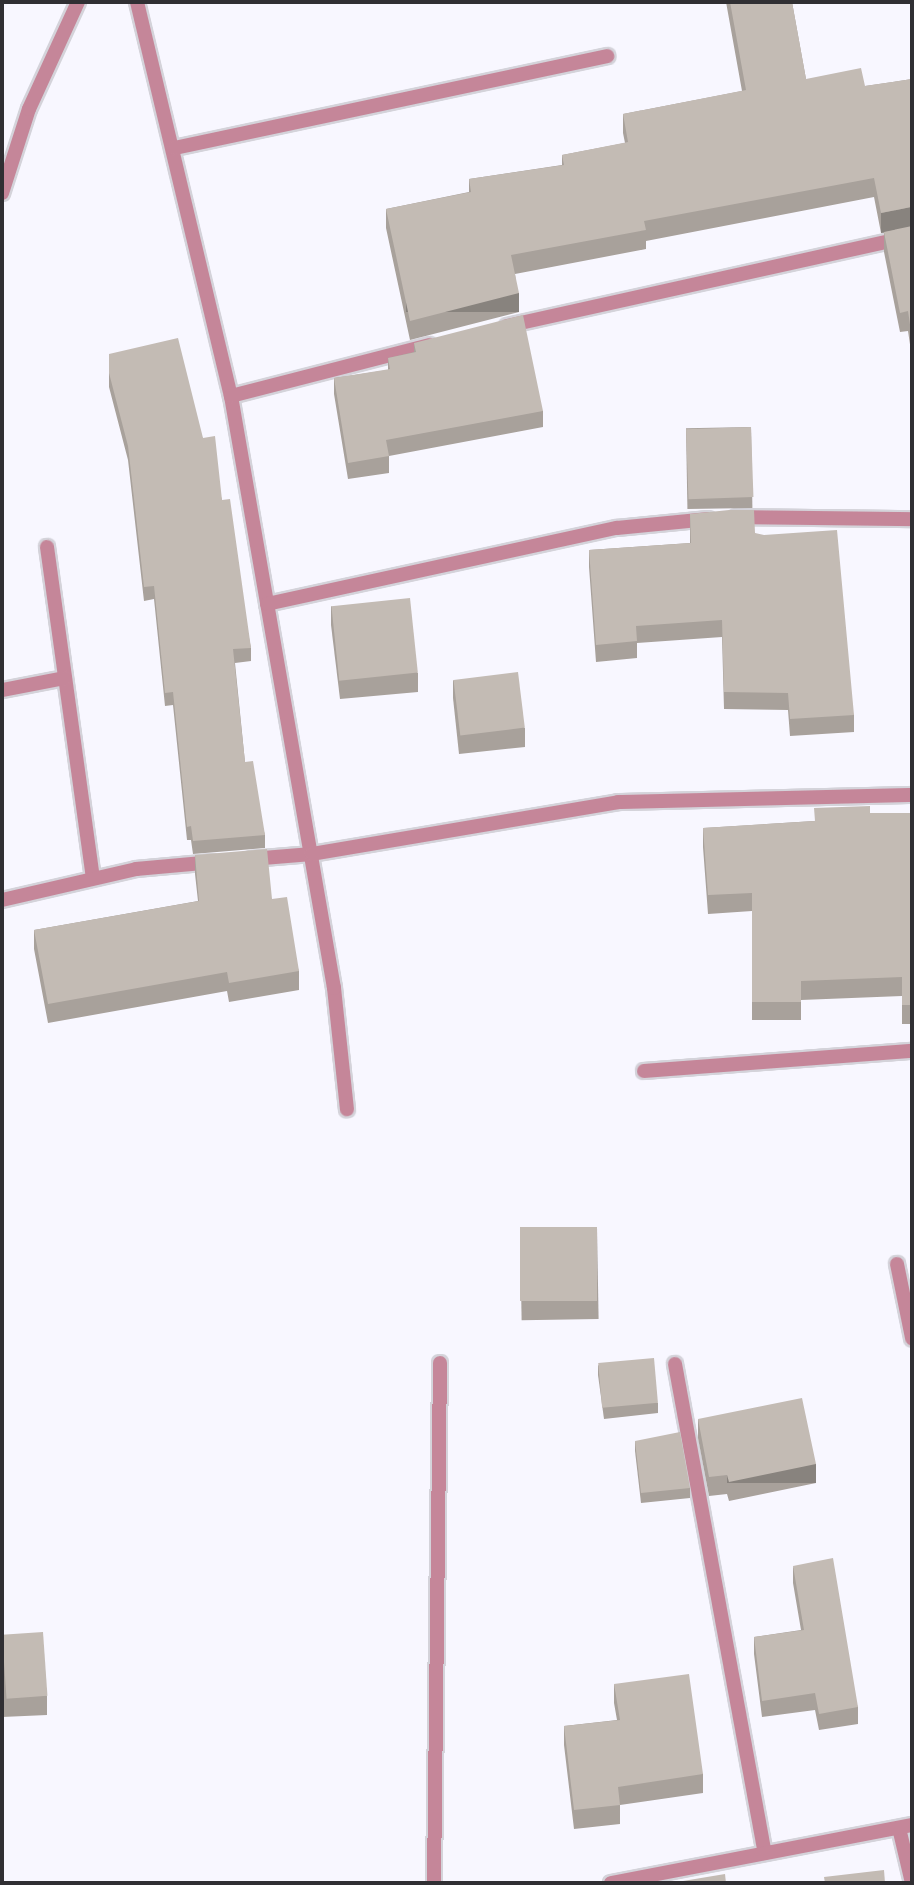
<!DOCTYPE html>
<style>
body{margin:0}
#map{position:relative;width:914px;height:1885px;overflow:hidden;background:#f8f7ff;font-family:"Space Grotesk",sans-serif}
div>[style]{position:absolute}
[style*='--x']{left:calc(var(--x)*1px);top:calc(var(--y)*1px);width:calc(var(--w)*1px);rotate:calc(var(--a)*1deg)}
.roads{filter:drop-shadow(2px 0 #d4d3da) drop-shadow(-2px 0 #d4d3da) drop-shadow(0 2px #d4d3da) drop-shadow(0 -2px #d4d3da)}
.lane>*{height:14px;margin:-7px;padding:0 7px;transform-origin:7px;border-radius:7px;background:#c58699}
.street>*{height:14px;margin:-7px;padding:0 7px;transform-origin:7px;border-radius:7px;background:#c58699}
.wall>*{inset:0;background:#a8a19b;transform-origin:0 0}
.shaded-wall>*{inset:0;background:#88837e;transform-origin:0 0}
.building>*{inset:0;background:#c3bbb4;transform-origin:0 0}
span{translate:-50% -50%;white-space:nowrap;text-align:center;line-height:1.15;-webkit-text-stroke:5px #fff;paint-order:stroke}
.frame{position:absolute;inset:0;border:4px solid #302f33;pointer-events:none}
</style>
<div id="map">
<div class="roads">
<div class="lane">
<div style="--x:334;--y:988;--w:122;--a:83.9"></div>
</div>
<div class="street">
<div style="--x:137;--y:2;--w:405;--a:76.6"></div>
<div style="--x:231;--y:396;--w:601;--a:80.13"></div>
<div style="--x:175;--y:148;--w:442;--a:-12"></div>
<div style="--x:2;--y:193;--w:88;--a:-72.2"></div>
<div style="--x:29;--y:109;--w:118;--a:-65.4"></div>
<div style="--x:507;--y:326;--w:415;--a:-12.5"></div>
<div style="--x:231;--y:396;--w:205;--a:-14.4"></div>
<div style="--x:736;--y:517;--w:176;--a:0.7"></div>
<div style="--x:47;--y:547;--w:334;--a:82.1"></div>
<div style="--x:267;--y:604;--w:358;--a:-12.3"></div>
<div style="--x:617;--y:528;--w:92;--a:-5.6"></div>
<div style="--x:2;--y:690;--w:64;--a:-10.8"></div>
<div style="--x:251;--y:859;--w:61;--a:-4.7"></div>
<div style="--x:312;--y:854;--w:310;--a:-9.6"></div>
<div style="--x:618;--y:802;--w:294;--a:-1.4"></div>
<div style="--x:2;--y:900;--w:138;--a:-13"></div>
<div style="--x:136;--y:869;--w:78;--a:-5.1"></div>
<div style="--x:644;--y:1071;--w:269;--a:-4.3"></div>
<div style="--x:897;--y:1264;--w:76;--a:78.5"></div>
<div style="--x:675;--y:1364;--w:497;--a:79.6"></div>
<div style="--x:899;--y:1828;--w:57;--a:76.7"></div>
<div style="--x:434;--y:1883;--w:520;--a:-89.34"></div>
<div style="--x:611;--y:1883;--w:307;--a:-10.9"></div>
</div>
</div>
<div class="wall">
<div style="clip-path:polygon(726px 2px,792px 2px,806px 79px,865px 86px,912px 79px,912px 358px,908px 331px,900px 332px,884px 252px,884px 232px,887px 232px,881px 233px,874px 197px,646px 241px,646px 249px,515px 274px,519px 312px,410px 340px,386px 228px,386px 209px,469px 192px,469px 179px,562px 165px,562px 155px,625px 143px,623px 133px,623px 114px,742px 91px)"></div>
<div style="clip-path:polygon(414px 343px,543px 411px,543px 427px,389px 456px,389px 473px,348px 479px,334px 394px,334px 378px,388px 370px,388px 358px,414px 352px)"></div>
<div style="clip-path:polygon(109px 354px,203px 438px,222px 500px,251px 648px,251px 661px,235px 663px,245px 762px,265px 835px,265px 848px,193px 854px,191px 840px,187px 840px,173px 705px,165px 706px,154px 599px,144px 601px,128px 460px,109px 387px)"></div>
<div style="left:751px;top:427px;width:81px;height:65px;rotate:89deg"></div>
<div style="clip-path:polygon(690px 514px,755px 533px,854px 715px,854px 732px,790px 736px,788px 710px,724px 709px,722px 637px,637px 643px,637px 658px,596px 662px,589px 567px,589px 550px,690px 543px)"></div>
<div style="clip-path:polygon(331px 606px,418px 673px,418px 692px,340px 699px,331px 625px)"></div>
<div style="clip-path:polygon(453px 680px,525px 728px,525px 747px,459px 754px,453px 698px)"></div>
<div style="clip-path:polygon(870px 813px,912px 813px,912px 1024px,902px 1024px,902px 996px,801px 1000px,801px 1020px,752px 1020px,752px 911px,708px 914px,703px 847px,703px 828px,814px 821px)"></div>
<div style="clip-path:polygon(195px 855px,272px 899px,299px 971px,299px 990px,229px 1002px,227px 991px,48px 1023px,34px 949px,34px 930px,198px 901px,195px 874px)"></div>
<div style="left:597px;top:1227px;width:92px;height:77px;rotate:89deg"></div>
<div style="clip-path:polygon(598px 1365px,658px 1403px,658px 1413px,604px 1419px,598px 1375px)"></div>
<div style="clip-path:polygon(698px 1419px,816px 1483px,729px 1501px,727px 1494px,709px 1496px,698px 1438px)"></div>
<div style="clip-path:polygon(635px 1441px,690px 1488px,690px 1498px,641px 1503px,635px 1451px)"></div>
<div style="clip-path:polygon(793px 1566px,858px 1707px,858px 1724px,819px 1730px,815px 1710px,762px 1717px,754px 1654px,754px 1637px,801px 1630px,793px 1583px)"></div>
<div style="clip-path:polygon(2px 1635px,47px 1696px,47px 1715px,2px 1717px)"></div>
<div style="clip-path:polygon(614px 1684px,703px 1774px,703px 1793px,620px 1805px,620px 1824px,574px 1829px,564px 1745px,564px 1726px,617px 1720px,614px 1703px)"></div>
</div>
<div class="shaded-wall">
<div style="clip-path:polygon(911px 207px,911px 227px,881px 233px,881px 213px)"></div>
<div style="left:519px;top:293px;width:19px;height:113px;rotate:90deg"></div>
<div style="left:816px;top:1464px;width:19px;height:89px;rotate:90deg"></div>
</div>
<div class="building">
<div style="clip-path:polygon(730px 2px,792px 2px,806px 79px,861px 68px,865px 86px,912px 79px,912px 208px,911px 207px,881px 213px,874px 178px,644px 221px,646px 230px,511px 255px,519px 293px,410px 321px,386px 209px,471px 192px,469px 179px,564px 165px,562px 155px,628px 142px,623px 114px,746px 90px)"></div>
<div style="clip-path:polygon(912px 226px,912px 338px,908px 311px,900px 313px,884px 232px)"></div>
<div style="clip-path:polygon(523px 315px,543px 411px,386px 440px,389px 456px,348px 463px,334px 378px,390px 369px,388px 358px,416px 352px,414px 343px)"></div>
<div style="clip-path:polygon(178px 338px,203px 438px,215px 436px,222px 500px,230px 499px,251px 648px,233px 649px,245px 762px,253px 761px,265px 835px,193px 841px,191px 826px,187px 827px,173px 692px,165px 693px,154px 586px,144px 587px,128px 446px,109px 373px,109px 354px)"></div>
<div style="left:751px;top:427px;width:70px;height:65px;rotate:88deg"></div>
<div style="clip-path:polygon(729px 510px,754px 510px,755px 533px,764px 535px,837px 530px,854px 715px,790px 719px,788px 693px,724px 692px,722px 620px,636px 626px,637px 641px,596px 645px,589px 550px,691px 543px,690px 514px)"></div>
<div style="left:410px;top:598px;width:75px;height:79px;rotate:84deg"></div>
<div style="left:518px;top:672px;width:56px;height:65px;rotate:83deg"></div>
<div style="clip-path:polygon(870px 806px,870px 813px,912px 813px,912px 1005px,902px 1005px,902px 977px,801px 981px,801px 1002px,752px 1002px,752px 893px,708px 895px,703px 828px,815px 821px,814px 808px)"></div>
<div style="clip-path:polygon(267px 849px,272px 899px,287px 897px,299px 971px,229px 983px,227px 972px,48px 1004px,34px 930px,199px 901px,195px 855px)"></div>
<div style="left:520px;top:1227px;width:77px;height:74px"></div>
<div style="left:654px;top:1358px;width:45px;height:56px;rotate:85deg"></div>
<div style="clip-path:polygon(802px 1398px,816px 1464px,729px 1482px,727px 1475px,709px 1477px,698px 1419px)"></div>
<div style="clip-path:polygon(680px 1432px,690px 1488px,641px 1493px,635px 1441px)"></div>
<div style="clip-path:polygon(833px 1558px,858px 1707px,819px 1714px,815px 1693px,762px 1701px,754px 1637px,804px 1630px,793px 1566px)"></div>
<div style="left:43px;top:1632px;width:64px;height:41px;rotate:86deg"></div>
<div style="clip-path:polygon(689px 1674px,703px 1774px,618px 1787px,620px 1805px,574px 1810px,564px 1726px,620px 1720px,614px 1684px)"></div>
<div style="clip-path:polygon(884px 1870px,885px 1883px,825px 1883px,824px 1877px)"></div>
<div style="clip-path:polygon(725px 1874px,726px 1883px,671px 1883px)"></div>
</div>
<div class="frame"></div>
</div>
